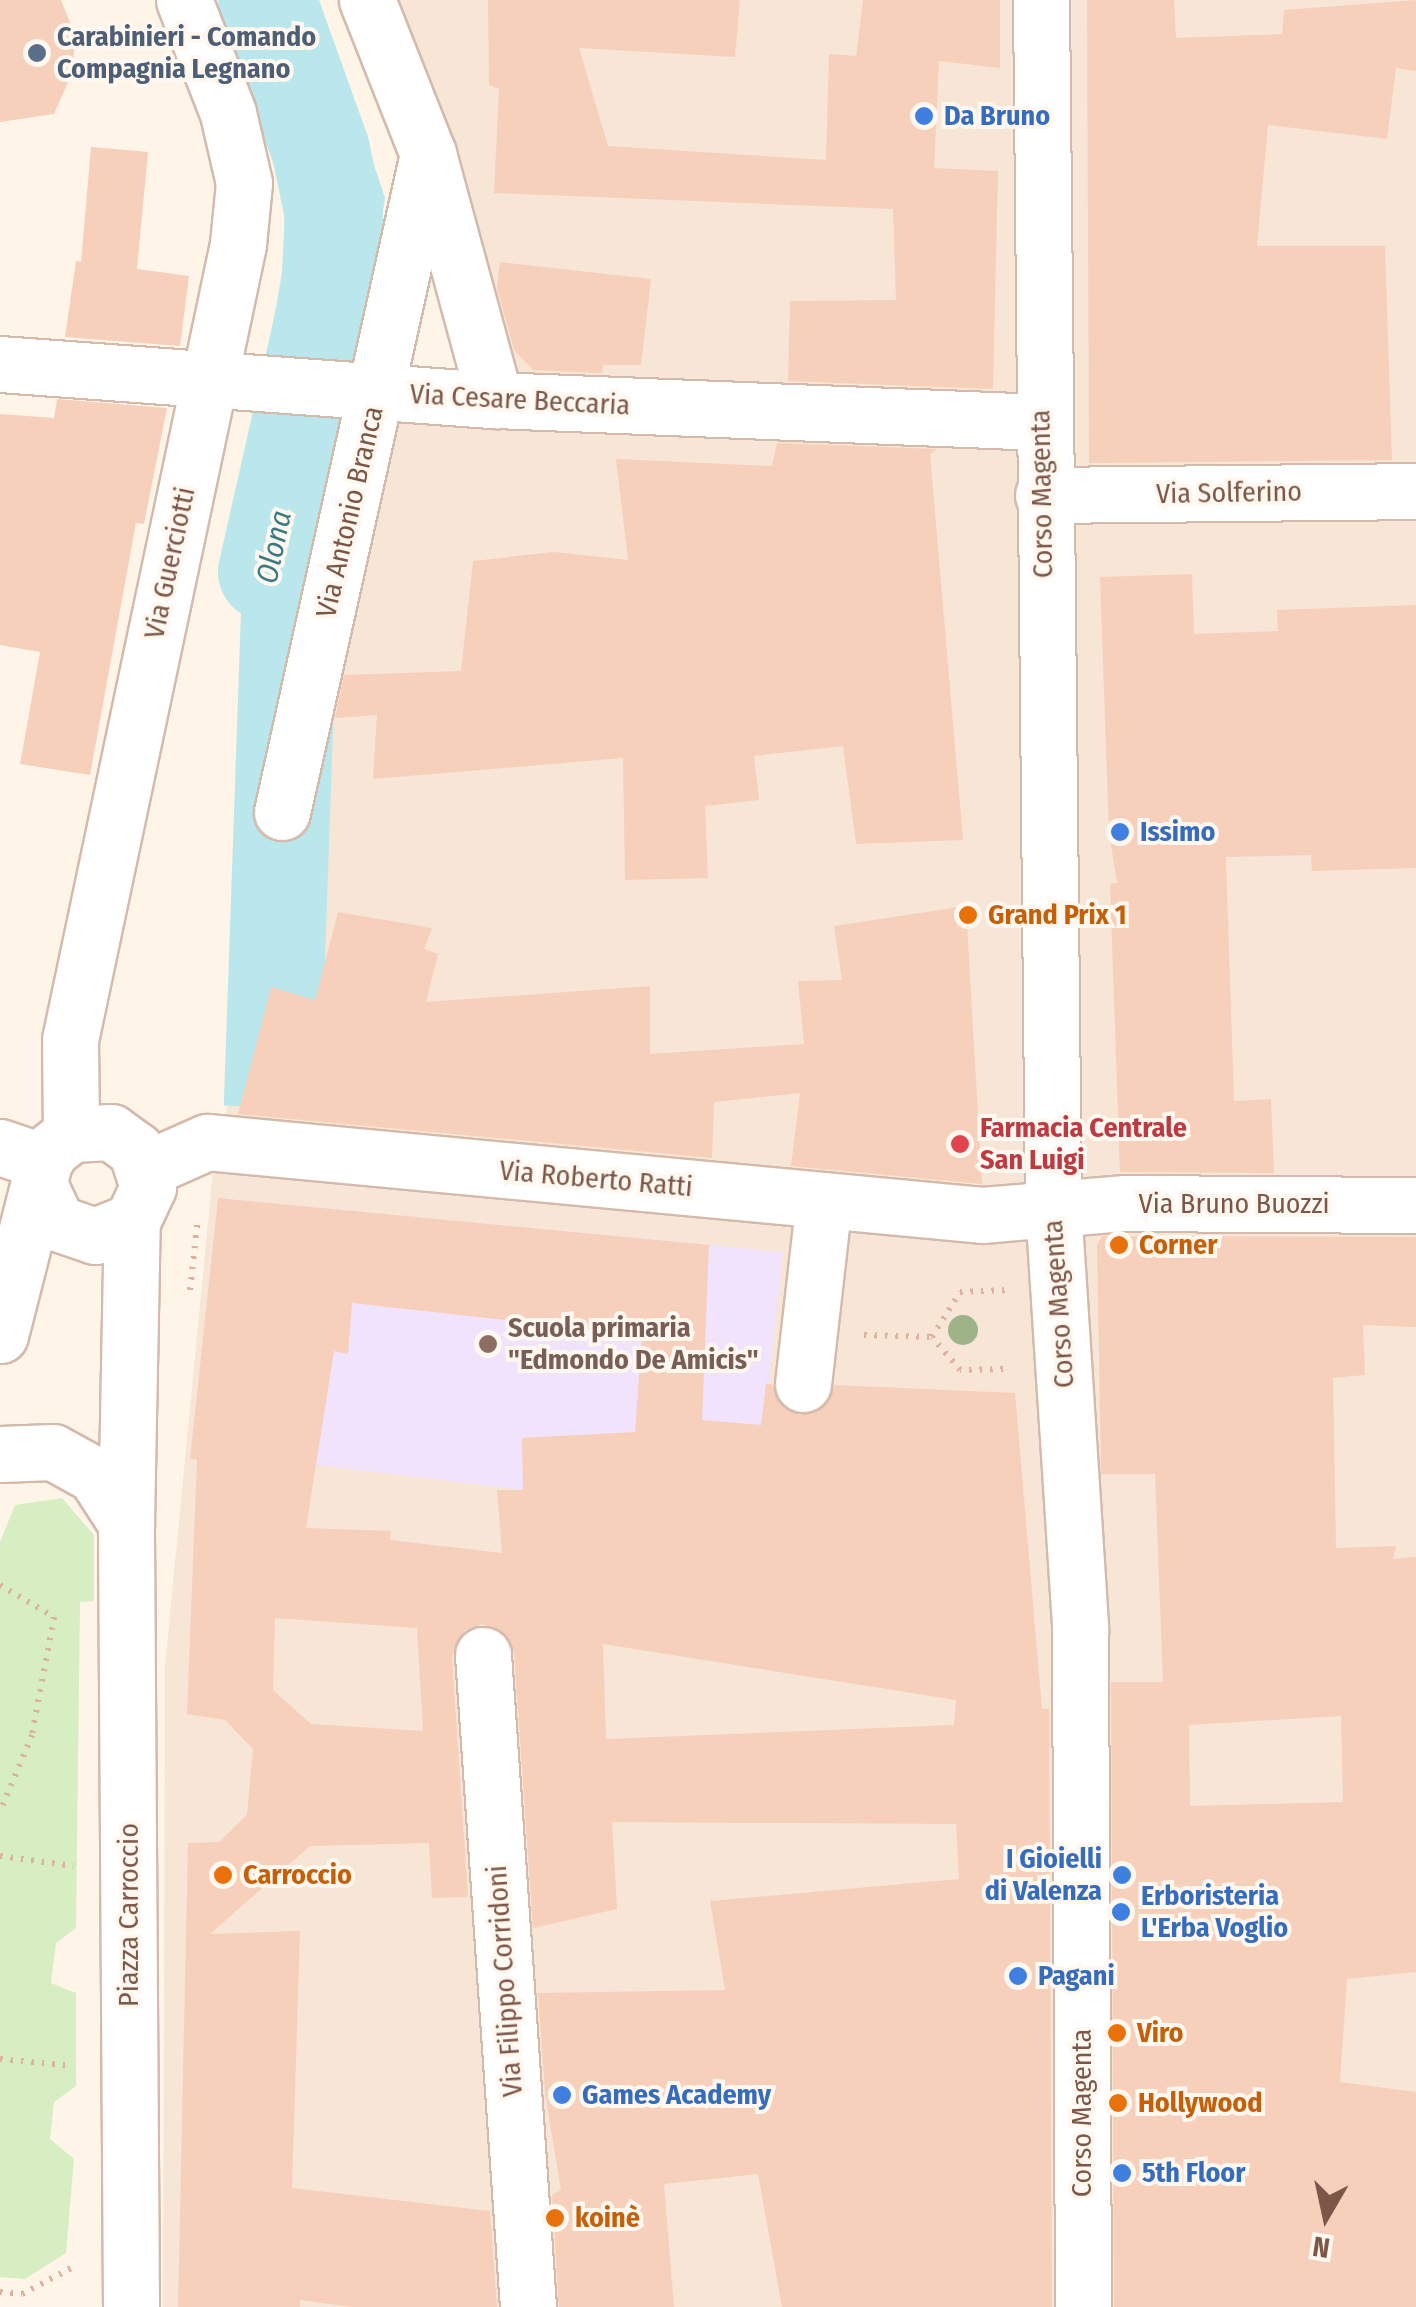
<!DOCTYPE html>
<meta charset="utf-8">
<style>
body{margin:0}
#map{position:relative;width:1416px;height:2307px;overflow:hidden;background:#fef4e7;font-family:"Fira Sans Condensed",sans-serif}
div>[style]{position:absolute}
[style*='--x']{left:calc(var(--x)*1px);top:calc(var(--y)*1px);width:calc(var(--w)*1px);rotate:calc(var(--a)*1deg)}
.residential>*{inset:0;background:#f7e5d5}
.education>*{inset:0;background:#f1e3fb}
.green>*{inset:0;background:#d7eec3}
.water>*{inset:0;background:#b9e7eb;transform-origin:0 0}
.river>*{height:98px;margin:-49px;padding:0 49px;transform-origin:49px;border-radius:49px;background:#b9e7eb}
.building>*{inset:0;background:#f7d0bc}
.path>*{height:6px;margin-top:-3px;transform-origin:0;background:repeating-linear-gradient(90deg,#ddb29e 0 2.5px,transparent 0 10.5px)}
.roads{filter:drop-shadow(2px 0 #d3baab) drop-shadow(-2px 0 #d3baab) drop-shadow(0 2px #d3baab) drop-shadow(0 -2px #d3baab)}
.minor>*{height:55px;margin:-27.5px;padding:0 27.5px;transform-origin:27.5px;border-radius:27.5px;background:#fff}
.trees>*{width:30px;height:30px;margin:-15px;border-radius:50%;background:#9fb389}
.dots>*{width:28px;height:28px;translate:-50% -50%;box-sizing:border-box;border:5px solid #fff8f0;border-radius:50%}
span{translate:-50% -50%;white-space:nowrap;text-align:center;line-height:1.15;-webkit-text-stroke:8px #fff8f0;paint-order:stroke}
.service-label{font-size:28px;color:#4e5e75;font-weight:700}
.left{translate:0 -50%;text-align:left}
.shop-label{font-size:28px;color:#366cbe;font-weight:700}
.right{translate:-100% -50%;text-align:right}
.street-label{font-size:28px;color:#7c5748}
.food-label{font-size:28px;color:#c56008;font-weight:700}
.health-label{font-size:28px;color:#be3a42;font-weight:700}
.education-label{font-size:28px;color:#785e54;font-weight:700}
.water-label{font-size:30px;color:#397b82;font-style:italic}
.north{position:absolute;left:1276px;top:2167px;width:100px;height:100px;-webkit-text-stroke:8px #fff8f0;paint-order:stroke;rotate:189deg;font-size:28px;font-weight:700;line-height:40px;text-align:center;color:#7c5748}
.north::after{content:'';display:block;margin:auto;width:35px;height:45px;background:#7c5748;clip-path:polygon(50% 0,100% 100%,50% 72%,0 100%)}
</style>
<div id="map">
<div class="residential">
<div style="clip-path:polygon(388px 0,1416px 0,1416px 2307px,163px 2307px,165px 1666px,214px 1161px,393px 423px,523px 430px,446px 146px)"></div>
</div>
<div class="education">
<div style="clip-path:polygon(218px 1198px,783px 1252px,761px 1455px,580px 1435px,523px 1438px,523px 1490px,316px 1465px,190px 1459px)"></div>
</div>
<div class="green">
<div style="clip-path:polygon(62px 1498px,94px 1535px,94px 1601px,80px 1602px,76px 1928px,56px 1943px,51px 1983px,76px 1993px,76px 2086px,54px 2102px,50px 2139px,74px 2159px,66px 2253px,25px 2279px,0 2277px,0 1542px,15px 1505px)"></div>
</div>
<div class="water">
<div style="clip-path:polygon(228px 0,319px 0,385px 198px,361px 356px,268px 352px,285px 256px,284px 187px,275px 132px)"></div>
<div style="left:247px;top:441px;width:96px;height:665px;rotate:2deg"></div>
</div>
<div class="river">
<div style="--x:267;--y:572;--w:286;--a:-77.3"></div>
<div style="--x:330;--y:293;--w:78;--a:-87.1"></div>
<div style="--x:334;--y:215;--w:65;--a:-101.5"></div>
<div style="--x:321;--y:151;--w:160;--a:-109.7"></div>
</div>
<div class="building">
<div style="clip-path:polygon(0 0,61px 0,75px 35px,73px 71px,54px 114px,0 122px)"></div>
<div style="clip-path:polygon(488px 0,740px 0,735px 57px,579px 48px,608px 146px,826px 160px,829px 54px,856px 56px,863px 0,1000px 0,1000px 68px,939px 61px,934px 168px,998px 171px,993px 389px,788px 381px,790px 301px,896px 300px,893px 209px,494px 193px,499px 89px,489px 85px)"></div>
<div style="clip-path:polygon(1087px 0,1174px 0,1176px 38px,1282px 34px,1284px 10px,1416px 0,1416px 71px,1396px 68px,1387px 139px,1268px 125px,1257px 246px,1385px 246px,1392px 460px,1089px 463px)"></div>
<div style="clip-path:polygon(91px 147px,148px 152px,137px 269px,189px 276px,180px 346px,65px 337px,76px 261px,81px 262px)"></div>
<div style="clip-path:polygon(500px 262px,651px 279px,641px 365px,603px 365px,602px 373px,533px 370px,514px 350px,497px 288px)"></div>
<div style="clip-path:polygon(57px 399px,167px 408px,144px 524px,136px 523px,90px 775px,20px 764px,40px 652px,0 645px,0 414px,54px 418px)"></div>
<div style="clip-path:polygon(777px 443px,937px 449px,930px 454px,963px 840px,856px 844px,843px 746px,754px 756px,759px 800px,705px 806px,708px 878px,625px 880px,623px 758px,373px 779px,377px 715px,335px 718px,344px 675px,461px 671px,473px 561px,554px 552px,628px 560px,616px 459px,772px 466px)"></div>
<div style="clip-path:polygon(1192px 574px,1194px 634px,1278px 631px,1277px 610px,1416px 605px,1416px 868px,1312px 871px,1311px 855px,1226px 857px,1234px 1101px,1271px 1099px,1274px 1173px,1120px 1172px,1110px 884px,1117px 883px,1109px 833px,1100px 577px)"></div>
<div style="clip-path:polygon(966px 906px,982px 1184px,791px 1166px,800px 1093px,714px 1102px,712px 1158px,238px 1114px,271px 987px,315px 1000px,338px 912px,432px 928px,424px 949px,438px 954px,426px 1002px,650px 986px,650px 1054px,804px 1044px,798px 981px,842px 980px,834px 926px)"></div>
<div style="clip-path:polygon(evenodd,218px 1198px,709px 1245px,702px 1420px,761px 1425px,766px 1384px,772px 1384px,784px 1408px,800px 1415px,827px 1403px,834px 1385px,1015px 1393px,1042px 1709px,1049px 1709px,1052px 2307px,782px 2307px,758px 2174px,664px 2184px,674px 2307px,559px 2307px,552px 2195px,561px 2190px,545px 2093px,538px 1993px,725px 1990px,710px 1901px,959px 1879px,956px 1824px,612px 1822px,617px 1909px,533px 1928px,514px 1653px,508px 1637px,482px 1624px,465px 1630px,452px 1657px,468px 1897px,432px 1898px,429px 1843px,310px 1846px,210px 1934px,300px 1931px,292px 2188px,490px 2211px,497px 2307px,353px 2307px,300px 2300px,300px 2307px,178px 2307px,188px 1843px,219px 1842px,247px 1815px,253px 1749px,225px 1720px,187px 1714px,197px 1459px,190px 1459px,218px 1198px,352px 1303px,642px 1335px,635px 1432px,522px 1438px,523px 1490px,497px 1490px,502px 1553px,390px 1540px,391px 1531px,306px 1528px,334px 1351px,348px 1354px,352px 1303px,218px 1198px,275px 1618px,417px 1628px,423px 1731px,311px 1724px,273px 1690px,275px 1618px,218px 1198px,603px 1644px,956px 1700px,954px 1725px,606px 1739px,603px 1644px)"></div>
<div style="clip-path:polygon(evenodd,1102px 1236px,1416px 1237px,1416px 1327px,1363px 1325px,1365px 1375px,1333px 1378px,1336px 1548px,1396px 1546px,1393px 1559px,1416px 1557px,1416px 1972px,1347px 1979px,1340px 2082px,1416px 2092px,1416px 2307px,1114px 2307px,1111px 1682px,1163px 1682px,1155px 1474px,1101px 1474px,1097px 1245px,1102px 1236px,1341px 1716px,1343px 1802px,1190px 1806px,1189px 1725px,1341px 1716px)"></div>
</div>
<div class="path">
<div style="--x:190;--y:1290;--w:72;--a:-83.7"></div>
<div style="--x:864;--y:1335;--w:68;--a:1.7"></div>
<div style="--x:1003;--y:1369;--w:43;--a:178.7"></div>
<div style="--x:960;--y:1370;--w:43;--a:-130.3"></div>
<div style="--x:932;--y:1337;--w:53;--a:-58.1"></div>
<div style="--x:960;--y:1292;--w:47;--a:-2.4"></div>
<div style="--x:0;--y:1585;--w:63;--a:30.7"></div>
<div style="--x:54;--y:1617;--w:120;--a:100.6"></div>
<div style="--x:32;--y:1735;--w:83;--a:112.6"></div>
<div style="--x:0;--y:1856;--w:74;--a:7.8"></div>
<div style="--x:0;--y:2059;--w:73;--a:5.5"></div>
<div style="--x:0;--y:2292;--w:22;--a:5"></div>
<div style="--x:22;--y:2294;--w:60;--a:-27.8"></div>
</div>
<div class="roads">
<div class="minor">
<div style="--x:367;--y:0;--w:166;--a:68.4"></div>
<div style="--x:428;--y:154;--w:255;--a:74.8"></div>
<div style="--x:1041;--y:0;--w:1207;--a:89.43"></div>
<div style="--x:1053;--y:1207;--w:423;--a:86.3"></div>
<div style="--x:1080;--y:1629;--w:678;--a:89.75"></div>
<div style="--x:0;--y:364;--w:496;--a:4.2"></div>
<div style="--x:495;--y:400;--w:546;--a:2.31"></div>
<div style="--x:1043;--y:495;--w:373;--a:-0.6"></div>
<div style="--x:282;--y:812;--w:674;--a:-77.49"></div>
<div style="--x:71;--y:1134;--w:94;--a:-90.6"></div>
<div style="--x:70;--y:1040;--w:814;--a:-78.08"></div>
<div style="--x:238;--y:244;--w:61;--a:-84.4"></div>
<div style="--x:244;--y:183;--w:72;--a:-102.9"></div>
<div style="--x:228;--y:113;--w:121;--a:-111.3"></div>
<div style="--x:0;--y:1147;--w:46;--a:18.8"></div>
<div style="--x:146;--y:1169;--w:67;--a:-23.9"></div>
<div style="--x:207;--y:1142;--w:778;--a:5.38"></div>
<div style="--x:982;--y:1215;--w:144;--a:-4.8"></div>
<div style="--x:1125;--y:1203;--w:291;--a:0.4"></div>
<div style="--x:0;--y:1335;--w:179;--a:-75.7"></div>
<div style="--x:44;--y:1162;--w:15;--a:-58"></div>
<div style="--x:52;--y:1149;--w:24;--a:-38"></div>
<div style="--x:71;--y:1134;--w:40;--a:-2.9"></div>
<div style="--x:111;--y:1132;--w:31;--a:36"></div>
<div style="--x:136;--y:1150;--w:39;--a:72"></div>
<div style="--x:148;--y:1187;--w:38;--a:115"></div>
<div style="--x:132;--y:1221;--w:40;--a:158"></div>
<div style="--x:95;--y:1236;--w:40;--a:-161.1"></div>
<div style="--x:57;--y:1223;--w:43;--a:-114.8"></div>
<div style="--x:803;--y:1384;--w:185;--a:-83.5"></div>
<div style="--x:0;--y:1454;--w:53;--a:-2.2"></div>
<div style="--x:53;--y:1452;--w:48;--a:28.7"></div>
<div style="--x:95;--y:1475;--w:57;--a:57.1"></div>
<div style="--x:483;--y:1655;--w:654;--a:86.05"></div>
<div style="--x:131;--y:2307;--w:784;--a:-90.37"></div>
<div style="--x:126;--y:1523;--w:302;--a:-88.9"></div>
</div>
</div>
<div class="trees">
<div style="left:963px;top:1330px"></div>
</div>
<div class="dots">
<div style="left:37px;top:53px;background:#5c6f8a"></div>
<div style="left:924px;top:116px;background:#3f7fe0"></div>
<div style="left:1120px;top:832px;background:#3f7fe0"></div>
<div style="left:968px;top:915px;background:#e8710a"></div>
<div style="left:960px;top:1144px;background:#e0444e"></div>
<div style="left:1119px;top:1245px;background:#e8710a"></div>
<div style="left:488px;top:1344px;background:#8d6e63"></div>
<div style="left:223px;top:1875px;background:#e8710a"></div>
<div style="left:1122px;top:1875px;background:#3f7fe0"></div>
<div style="left:1121px;top:1912px;background:#3f7fe0"></div>
<div style="left:1018px;top:1976px;background:#3f7fe0"></div>
<div style="left:1117px;top:2033px;background:#e8710a"></div>
<div style="left:562px;top:2095px;background:#3f7fe0"></div>
<div style="left:1118px;top:2103px;background:#e8710a"></div>
<div style="left:1122px;top:2173px;background:#3f7fe0"></div>
<div style="left:555px;top:2218px;background:#e8710a"></div>
</div>
<div class="service-label">
<span class="left" style="left:57px;top:53px">Carabinieri - Comando<br>Compagnia Legnano</span>
</div>
<div class="shop-label">
<span class="left" style="left:944px;top:116px">Da Bruno</span>
<span class="left" style="left:1140px;top:832px">Issimo</span>
<span class="right" style="left:1102px;top:1875px">I Gioielli<br>di Valenza</span>
<span class="left" style="left:1141px;top:1912px">Erboristeria<br>L'Erba Voglio</span>
<span class="left" style="left:1038px;top:1976px">Pagani</span>
<span class="left" style="left:582px;top:2095px">Games Academy</span>
<span class="left" style="left:1142px;top:2173px">5th Floor</span>
</div>
<div class="street-label">
<span style="left:520px;top:400px;rotate:3deg">Via Cesare Beccaria</span>
<span style="left:1229px;top:493px;rotate:-1deg">Via Solferino</span>
<span style="left:1042px;top:494px;rotate:-91deg">Corso Magenta</span>
<span style="left:350px;top:512px;rotate:-77deg">Via Antonio Branca</span>
<span style="left:170px;top:563px;rotate:-78deg">Via Guerciotti</span>
<span style="left:596px;top:1179px;rotate:5deg">Via Roberto Ratti</span>
<span style="left:1234px;top:1204px">Via Bruno Buozzi</span>
<span style="left:1059px;top:1304px;rotate:-94deg">Corso Magenta</span>
<span style="left:129px;top:1915px;rotate:-90deg">Piazza Carroccio</span>
<span style="left:505px;top:1981px;rotate:-94deg">Via Filippo Corridoni</span>
<span style="left:1082px;top:2113px;rotate:-90deg">Corso Magenta</span>
</div>
<div class="food-label">
<span class="left" style="left:988px;top:915px">Grand Prix 1</span>
<span class="left" style="left:1139px;top:1245px">Corner</span>
<span class="left" style="left:243px;top:1875px">Carroccio</span>
<span class="left" style="left:1137px;top:2033px">Viro</span>
<span class="left" style="left:1138px;top:2103px">Hollywood</span>
<span class="left" style="left:575px;top:2218px">koinè</span>
</div>
<div class="health-label">
<span class="left" style="left:980px;top:1144px">Farmacia Centrale<br>San Luigi</span>
</div>
<div class="education-label">
<span class="left" style="left:508px;top:1344px">Scuola primaria<br>"Edmondo De Amicis"</span>
</div>
<div class="water-label">
<span style="left:274px;top:547px;rotate:-78deg">Olona</span>
</div>
<div class="north">N</div>
</div>
